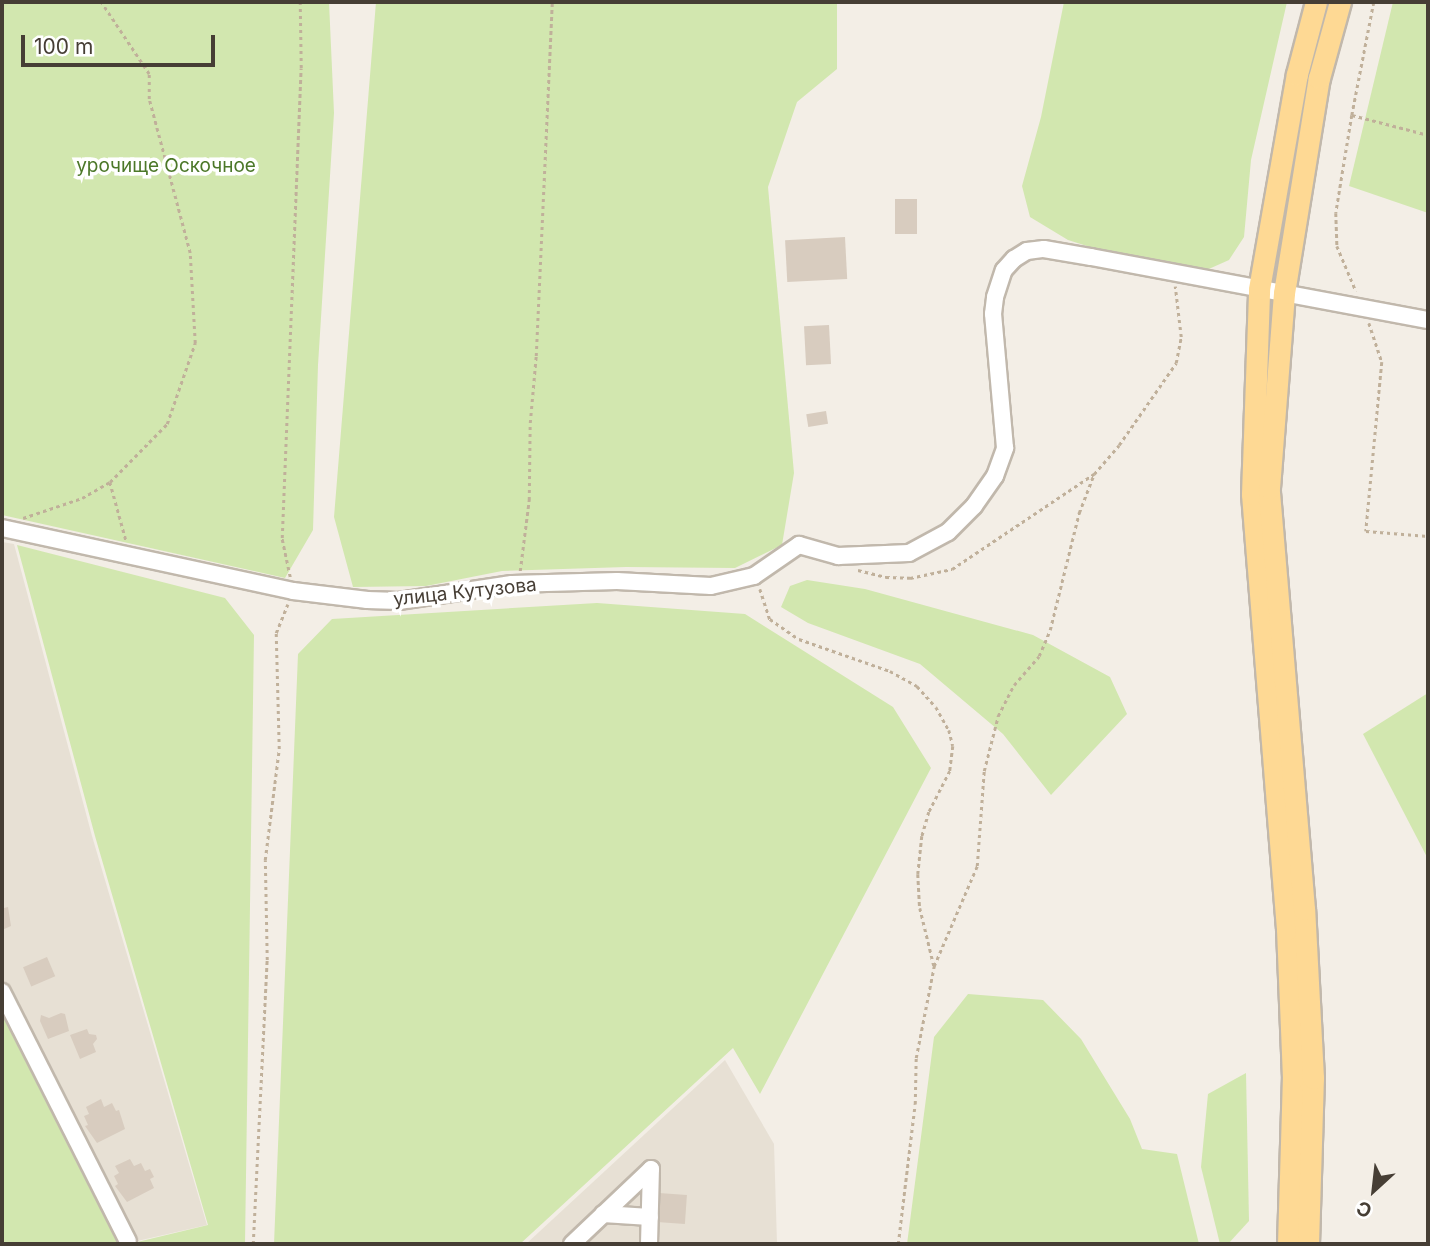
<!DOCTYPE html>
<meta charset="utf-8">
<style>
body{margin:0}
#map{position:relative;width:1430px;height:1246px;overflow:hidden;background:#f3eee6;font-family:Inter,sans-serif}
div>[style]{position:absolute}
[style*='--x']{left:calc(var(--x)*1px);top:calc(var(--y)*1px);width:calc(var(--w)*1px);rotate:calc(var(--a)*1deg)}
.residential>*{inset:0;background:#e7e0d4}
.green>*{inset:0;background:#d2e7af}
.building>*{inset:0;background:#d8ccbf;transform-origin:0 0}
.path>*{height:2.5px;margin-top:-1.25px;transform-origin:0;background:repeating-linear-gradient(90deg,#c0b09a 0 3.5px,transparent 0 7px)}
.roads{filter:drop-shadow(2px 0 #c1b8ac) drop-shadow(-2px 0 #c1b8ac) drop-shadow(0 2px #c1b8ac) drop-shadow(0 -2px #c1b8ac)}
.minor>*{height:16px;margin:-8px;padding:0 8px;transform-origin:8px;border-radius:8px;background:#fff}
.major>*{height:21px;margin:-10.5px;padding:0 10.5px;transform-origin:10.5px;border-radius:10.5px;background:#fed994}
span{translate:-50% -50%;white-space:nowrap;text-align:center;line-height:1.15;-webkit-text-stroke:7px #fff;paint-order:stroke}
.park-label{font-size:19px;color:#4c7829}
.street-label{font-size:19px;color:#463e35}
.frame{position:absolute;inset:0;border:4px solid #463e35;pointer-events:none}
.north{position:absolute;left:1339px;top:1155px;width:70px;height:70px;-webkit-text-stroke:5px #fff;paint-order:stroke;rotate:207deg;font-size:19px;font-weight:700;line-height:28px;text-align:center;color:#463e35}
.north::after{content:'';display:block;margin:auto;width:24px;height:32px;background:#463e35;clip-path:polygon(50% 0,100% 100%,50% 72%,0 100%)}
.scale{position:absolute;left:21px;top:35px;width:194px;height:32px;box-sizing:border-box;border:4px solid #463e35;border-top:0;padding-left:9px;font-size:21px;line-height:24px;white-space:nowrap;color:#463e35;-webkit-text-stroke:5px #fff;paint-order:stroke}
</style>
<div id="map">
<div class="residential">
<div style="clip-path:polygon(2px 542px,14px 544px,92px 836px,207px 1225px,133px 1242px,2px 987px)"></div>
<div style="clip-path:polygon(725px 1060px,774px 1144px,777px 1244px,526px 1244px)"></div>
</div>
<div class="green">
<div style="clip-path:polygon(2px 2px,329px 2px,334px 113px,318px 365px,313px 530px,285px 578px,2px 515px)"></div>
<div style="clip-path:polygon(376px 2px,837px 2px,837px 69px,797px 102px,768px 187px,794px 473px,782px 545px,735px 568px,626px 567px,502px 571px,426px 586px,353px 587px,334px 517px)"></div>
<div style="clip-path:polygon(1064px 2px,1287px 2px,1251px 160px,1244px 237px,1229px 260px,1202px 272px,1163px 270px,1068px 240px,1030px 217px,1022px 186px,1041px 117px)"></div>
<div style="clip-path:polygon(1393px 2px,1428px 2px,1428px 213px,1349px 186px)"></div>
<div style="clip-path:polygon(17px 545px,225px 598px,254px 635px,245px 1244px,129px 1244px,208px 1225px,95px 836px)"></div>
<div style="clip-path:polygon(807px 580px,865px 589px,1033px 635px,1110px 677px,1127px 714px,1051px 795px,1003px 734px,920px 664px,808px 623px,781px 607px,790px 586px)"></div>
<div style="clip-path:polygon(597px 603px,745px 614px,893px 707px,931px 768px,760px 1094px,733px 1048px,520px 1244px,274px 1244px,298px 654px,332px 619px)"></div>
<div style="clip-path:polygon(1428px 693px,1428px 859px,1363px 734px)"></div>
<div style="clip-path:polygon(968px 994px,1043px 1000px,1081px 1039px,1130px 1119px,1142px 1149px,1177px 1154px,1199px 1244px,907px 1244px,934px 1037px)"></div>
<div style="clip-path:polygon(2px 1000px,125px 1244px,2px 1244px)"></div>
<div style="clip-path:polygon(1246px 1073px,1249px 1221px,1228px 1244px,1220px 1244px,1201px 1167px,1208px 1094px)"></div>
</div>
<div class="building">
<div style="left:895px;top:199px;width:22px;height:35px"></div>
<div style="left:845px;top:237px;width:42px;height:60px;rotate:87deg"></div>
<div style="left:829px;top:325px;width:39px;height:25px;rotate:87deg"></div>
<div style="left:826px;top:411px;width:13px;height:20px;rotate:81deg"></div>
<div style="clip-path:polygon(2px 903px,4px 908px,8px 907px,11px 926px,2px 930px)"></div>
<div style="left:47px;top:957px;width:21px;height:26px;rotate:67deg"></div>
<div style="clip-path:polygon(61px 1013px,65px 1014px,69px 1031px,48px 1039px,40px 1021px,41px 1015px,49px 1018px)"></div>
<div style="clip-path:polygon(87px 1029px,89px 1034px,96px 1035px,97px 1039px,93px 1044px,96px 1052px,80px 1059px,70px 1035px)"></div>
<div style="clip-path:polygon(101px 1099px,104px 1107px,112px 1103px,116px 1111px,119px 1110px,125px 1129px,97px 1143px,85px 1126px,88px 1125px,84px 1116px,89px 1114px,86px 1107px)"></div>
<div style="clip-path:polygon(130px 1159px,134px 1166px,141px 1163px,145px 1171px,150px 1169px,154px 1177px,150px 1179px,154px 1188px,127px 1202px,115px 1186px,118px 1184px,114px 1176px,119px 1173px,115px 1166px)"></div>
<div style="left:659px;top:1193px;width:28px;height:29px;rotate:4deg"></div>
</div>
<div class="path">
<div style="--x:1374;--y:2;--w:115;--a:101"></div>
<div style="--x:1352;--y:115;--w:79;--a:14.7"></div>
<div style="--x:1352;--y:115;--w:99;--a:99.3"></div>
<div style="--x:1336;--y:213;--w:33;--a:88"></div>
<div style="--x:1337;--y:246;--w:49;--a:67.1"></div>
<div style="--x:1369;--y:323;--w:41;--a:71.6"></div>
<div style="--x:1382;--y:362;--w:170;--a:95.4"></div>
<div style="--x:1366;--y:531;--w:62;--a:4.6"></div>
<div style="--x:110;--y:482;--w:60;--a:74.6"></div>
<div style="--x:23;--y:518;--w:62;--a:-18.7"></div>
<div style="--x:82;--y:498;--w:32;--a:-30"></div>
<div style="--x:110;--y:482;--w:81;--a:-45.5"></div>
<div style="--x:167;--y:424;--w:86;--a:-70.9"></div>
<div style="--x:195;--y:343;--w:90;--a:-93.2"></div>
<div style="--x:190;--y:253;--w:159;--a:-104.9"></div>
<div style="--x:149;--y:99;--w:25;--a:-90"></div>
<div style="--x:149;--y:74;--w:87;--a:-123.7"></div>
<div style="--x:858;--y:570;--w:29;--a:14"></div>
<div style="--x:886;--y:577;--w:24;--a:2"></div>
<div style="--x:910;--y:578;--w:43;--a:-12.1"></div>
<div style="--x:952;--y:569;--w:171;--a:-33.8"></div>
<div style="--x:1094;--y:474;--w:38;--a:-49"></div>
<div style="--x:1119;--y:445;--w:100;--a:-55.2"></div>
<div style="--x:1176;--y:363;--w:26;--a:-79"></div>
<div style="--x:1181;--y:337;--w:51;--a:-96.7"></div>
<div style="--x:520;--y:571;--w:72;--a:-82.8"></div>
<div style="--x:529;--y:500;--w:77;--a:-89.3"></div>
<div style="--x:530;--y:423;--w:67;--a:-84.9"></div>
<div style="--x:536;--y:356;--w:354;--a:-87.4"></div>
<div style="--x:290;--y:577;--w:40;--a:-102"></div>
<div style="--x:282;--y:538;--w:470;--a:-87.7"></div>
<div style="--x:301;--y:68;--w:66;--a:-90.9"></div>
<div style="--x:760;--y:589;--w:32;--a:72"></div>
<div style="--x:770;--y:619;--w:35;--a:35"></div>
<div style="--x:799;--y:639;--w:96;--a:19.4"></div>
<div style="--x:890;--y:671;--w:31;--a:29"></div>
<div style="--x:917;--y:686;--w:28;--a:48"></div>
<div style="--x:936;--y:707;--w:26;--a:61"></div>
<div style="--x:949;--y:730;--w:16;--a:76"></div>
<div style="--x:953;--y:746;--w:25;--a:97"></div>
<div style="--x:950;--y:771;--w:46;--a:117.1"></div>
<div style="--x:929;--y:812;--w:25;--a:106"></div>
<div style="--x:922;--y:836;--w:38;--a:96"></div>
<div style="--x:918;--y:874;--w:34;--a:87"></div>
<div style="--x:920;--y:908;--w:60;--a:76.4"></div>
<div style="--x:253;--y:1244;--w:284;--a:-87.2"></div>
<div style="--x:267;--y:960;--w:100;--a:-91.1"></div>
<div style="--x:265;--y:860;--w:112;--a:-82.8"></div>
<div style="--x:279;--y:749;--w:116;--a:-91.5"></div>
<div style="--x:276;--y:633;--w:31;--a:-68"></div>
<div style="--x:898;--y:1244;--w:141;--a:-83.1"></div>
<div style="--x:915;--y:1104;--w:46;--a:-88.8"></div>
<div style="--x:916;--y:1058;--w:94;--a:-78.9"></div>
<div style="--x:934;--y:966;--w:109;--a:-66.7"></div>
<div style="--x:977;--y:866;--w:95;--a:-85.8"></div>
<div style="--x:984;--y:771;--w:57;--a:-75.7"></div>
<div style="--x:998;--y:716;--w:35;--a:-63"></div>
<div style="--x:1014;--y:685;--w:38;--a:-49"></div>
<div style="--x:1039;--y:656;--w:28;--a:-67"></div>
<div style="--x:1050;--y:630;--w:121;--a:-76.1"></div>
<div style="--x:1079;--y:513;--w:42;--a:-69"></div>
</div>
<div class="roads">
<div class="minor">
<div style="--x:2;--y:528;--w:298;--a:12.2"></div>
<div style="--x:293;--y:591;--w:75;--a:6.9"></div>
<div style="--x:367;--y:600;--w:32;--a:2"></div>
<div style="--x:399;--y:601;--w:114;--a:-8.6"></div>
<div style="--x:512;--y:584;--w:105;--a:-1.6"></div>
<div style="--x:617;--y:581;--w:94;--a:3"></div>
<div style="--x:711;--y:586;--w:44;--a:-13.1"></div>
<div style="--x:754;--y:576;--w:55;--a:-34.6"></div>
<div style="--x:799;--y:545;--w:41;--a:15.8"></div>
<div style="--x:838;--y:556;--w:71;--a:-2.4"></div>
<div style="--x:909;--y:553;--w:44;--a:-28.3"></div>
<div style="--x:948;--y:532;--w:37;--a:-45"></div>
<div style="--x:974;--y:506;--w:37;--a:-55"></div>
<div style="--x:995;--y:476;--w:30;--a:-70"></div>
<div style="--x:1005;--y:448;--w:135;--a:-95.1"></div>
<div style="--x:993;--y:314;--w:17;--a:-83"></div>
<div style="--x:995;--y:297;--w:28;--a:-72"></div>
<div style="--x:1004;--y:270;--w:15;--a:-48"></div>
<div style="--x:1014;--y:259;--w:15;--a:-32"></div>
<div style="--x:1027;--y:251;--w:17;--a:-7"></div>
<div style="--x:1044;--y:249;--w:48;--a:9.7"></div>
<div style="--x:1091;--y:257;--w:343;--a:10.6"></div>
<div style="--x:2;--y:992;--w:279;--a:63.2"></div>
<div style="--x:603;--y:1214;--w:47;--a:3.7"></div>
<div style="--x:572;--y:1244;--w:109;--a:-43.5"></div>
<div style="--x:649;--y:1244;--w:75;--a:-88.5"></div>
</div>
<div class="major">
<div style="--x:1288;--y:1244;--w:166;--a:-88.3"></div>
<div style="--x:1293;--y:1078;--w:149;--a:-92.3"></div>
<div style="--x:1287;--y:929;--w:436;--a:-94.6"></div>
<div style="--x:1252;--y:494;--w:205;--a:-88"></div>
<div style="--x:1259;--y:289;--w:218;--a:-80"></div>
<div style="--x:1297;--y:74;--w:74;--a:-75.2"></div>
<div style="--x:1308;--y:1244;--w:166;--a:-88.3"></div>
<div style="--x:1313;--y:1078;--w:169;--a:-93"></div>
<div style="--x:1304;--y:909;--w:422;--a:-94.8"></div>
<div style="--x:1269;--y:488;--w:196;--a:-85.6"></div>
<div style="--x:1284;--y:293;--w:218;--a:-80.8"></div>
<div style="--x:1319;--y:78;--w:79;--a:-74.6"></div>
</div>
</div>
<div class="park-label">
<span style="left:166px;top:166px">урочище Оскочное</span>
</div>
<div class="street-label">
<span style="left:465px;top:592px;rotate:-6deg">улица Кутузова</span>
</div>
<div class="frame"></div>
<div class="north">С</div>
<div class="scale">100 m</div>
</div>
